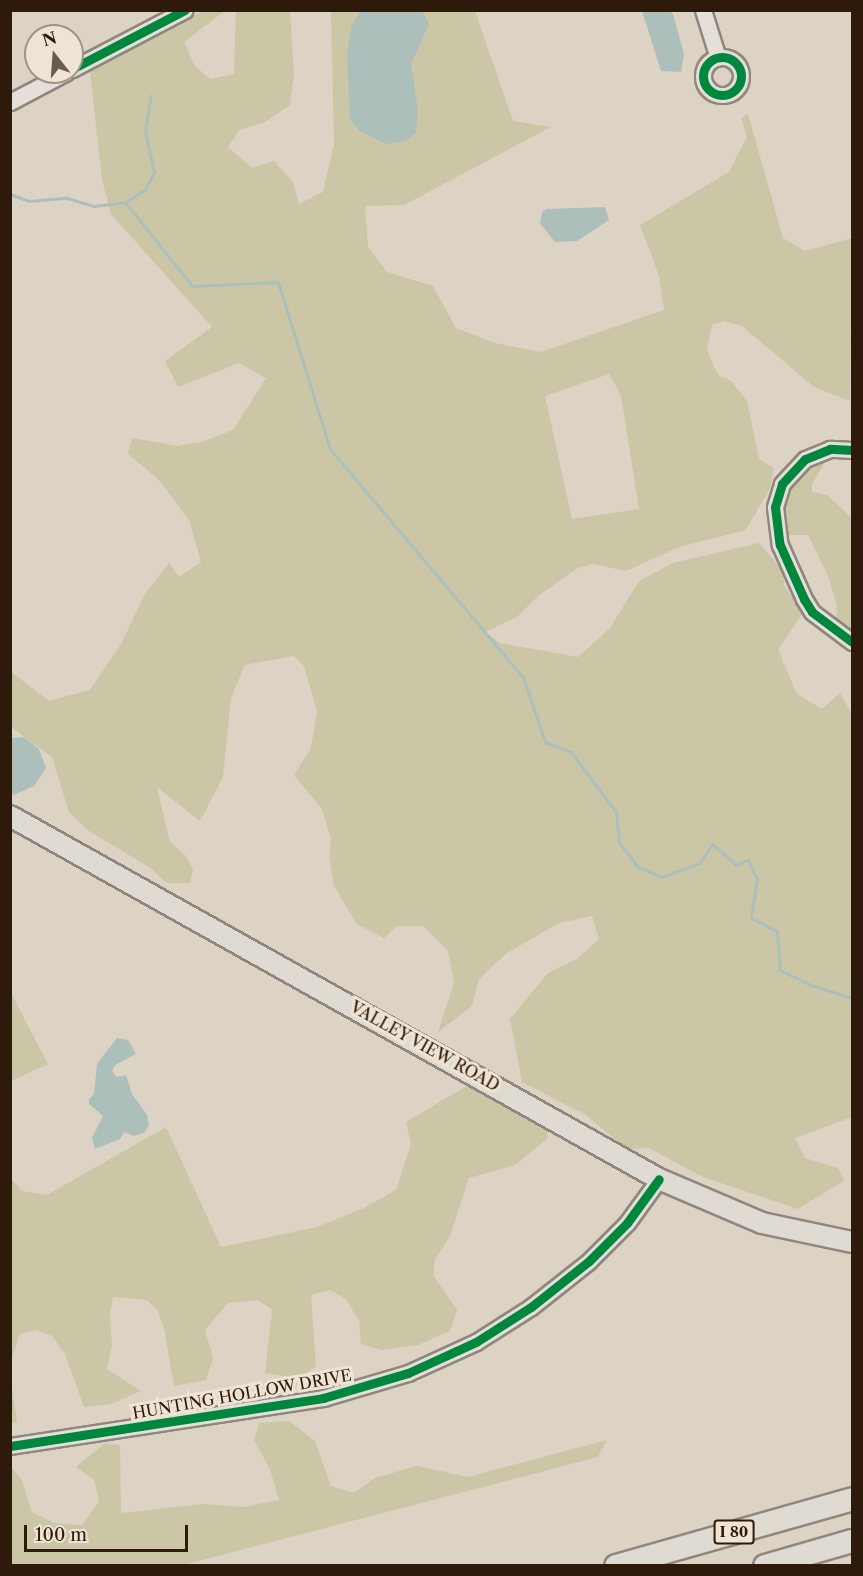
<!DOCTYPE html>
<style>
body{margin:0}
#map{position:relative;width:863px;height:1576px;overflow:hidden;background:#dcd3c5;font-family:"Libre Caslon Text",serif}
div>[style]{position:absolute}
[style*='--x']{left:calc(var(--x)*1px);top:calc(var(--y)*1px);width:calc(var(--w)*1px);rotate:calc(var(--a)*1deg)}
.green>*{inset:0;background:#cac6a6}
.water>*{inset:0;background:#acbfbb}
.stream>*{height:3px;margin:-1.5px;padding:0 1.5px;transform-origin:1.5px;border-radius:1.5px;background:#acbfbb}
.roads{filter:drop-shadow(2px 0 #8f877e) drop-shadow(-2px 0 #8f877e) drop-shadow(0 2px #8f877e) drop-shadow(0 -2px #8f877e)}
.minor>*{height:15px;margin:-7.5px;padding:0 7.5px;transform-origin:7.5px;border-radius:7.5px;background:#e4e0d9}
.minor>.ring{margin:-7.5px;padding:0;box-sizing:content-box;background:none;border:15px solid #e4e0d9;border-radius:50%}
.major>*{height:20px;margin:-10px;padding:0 10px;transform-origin:10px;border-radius:10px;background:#dfdad2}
.highway>*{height:22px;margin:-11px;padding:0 11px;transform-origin:11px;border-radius:11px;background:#dfdad2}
.cycleway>*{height:9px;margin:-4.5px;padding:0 4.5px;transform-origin:4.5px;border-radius:4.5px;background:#00873e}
.cycleway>.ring{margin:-4.5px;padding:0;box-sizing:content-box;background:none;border:9px solid #00873e;border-radius:50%}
span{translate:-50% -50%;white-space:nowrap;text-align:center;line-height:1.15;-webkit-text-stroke:6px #efe4d3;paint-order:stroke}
.shield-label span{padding:2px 4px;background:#efe4d3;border:2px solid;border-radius:4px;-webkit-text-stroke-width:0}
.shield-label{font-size:15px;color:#2e1a0b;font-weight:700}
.street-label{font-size:16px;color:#2e1a0b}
.frame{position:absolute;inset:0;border:12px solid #2e1a0b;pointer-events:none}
.north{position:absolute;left:24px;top:24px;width:60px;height:60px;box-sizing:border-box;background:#efe4d3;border:2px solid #a29383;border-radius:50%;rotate:343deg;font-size:16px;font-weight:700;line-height:24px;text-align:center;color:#2e1a0b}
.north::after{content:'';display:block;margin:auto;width:21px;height:27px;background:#6b5b4c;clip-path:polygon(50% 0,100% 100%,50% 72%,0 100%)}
.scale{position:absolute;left:24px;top:1525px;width:164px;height:27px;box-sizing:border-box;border:3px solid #2e1a0b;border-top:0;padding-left:8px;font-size:18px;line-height:21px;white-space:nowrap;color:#2e1a0b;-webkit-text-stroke:4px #efe4d3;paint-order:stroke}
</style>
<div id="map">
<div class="green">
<div style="clip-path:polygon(evenodd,226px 10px,184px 42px,194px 65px,210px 79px,234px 74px,236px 11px,290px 11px,294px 74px,290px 105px,265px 122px,240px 130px,228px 147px,252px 168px,274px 161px,293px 182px,299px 204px,323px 192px,334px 144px,331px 11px,475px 11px,513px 121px,551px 127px,404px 205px,365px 206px,368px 247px,387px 272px,433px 286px,456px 328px,495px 343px,541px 352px,664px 310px,659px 276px,640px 225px,729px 172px,747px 137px,741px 118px,748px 114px,783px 238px,805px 251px,852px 238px,850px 401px,814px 387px,742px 326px,723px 321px,712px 325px,707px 350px,718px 375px,731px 381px,747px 401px,759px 459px,774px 468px,770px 488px,746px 530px,679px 547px,626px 571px,593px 564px,578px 568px,539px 595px,517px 617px,485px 632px,500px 643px,578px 657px,610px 628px,639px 581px,673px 563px,759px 543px,785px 573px,784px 585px,803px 613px,778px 650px,797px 694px,822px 709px,840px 693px,852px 714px,852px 1117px,795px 1138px,805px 1158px,838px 1168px,845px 1180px,798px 1209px,703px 1177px,649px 1148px,627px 1149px,586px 1115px,522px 1082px,510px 1019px,548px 973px,577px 959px,599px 939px,592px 916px,559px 923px,507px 953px,479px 979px,472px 1006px,438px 1032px,454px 983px,448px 951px,423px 926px,397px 926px,384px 938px,357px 924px,334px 886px,329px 857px,331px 839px,322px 809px,294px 775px,311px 748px,317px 712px,304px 666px,294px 656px,245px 665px,231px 698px,223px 777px,200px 821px,157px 787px,170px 842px,185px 855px,193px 869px,190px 883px,167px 883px,149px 867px,89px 831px,69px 812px,52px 757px,11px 727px,10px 671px,49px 701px,90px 690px,121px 644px,145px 594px,169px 563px,179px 577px,201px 562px,189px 520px,159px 480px,128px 454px,132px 438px,177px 446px,202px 442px,233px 430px,266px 378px,239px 363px,178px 387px,165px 361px,212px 327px,111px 214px,102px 180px,90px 71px,202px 11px,226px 10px,609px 374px,621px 395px,639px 509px,572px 519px,545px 396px,609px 374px)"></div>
<div style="clip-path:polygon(817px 459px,824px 464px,812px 484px,812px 492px,827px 495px,852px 518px,852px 638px,836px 624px,837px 606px,828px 576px,808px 535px,789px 535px,781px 528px,779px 503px,802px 471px)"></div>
<div style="clip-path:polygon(11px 993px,48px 1064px,11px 1081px,10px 1081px)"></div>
<div style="clip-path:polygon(470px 1084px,548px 1127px,548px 1138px,515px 1165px,469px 1178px,450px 1236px,435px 1259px,433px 1275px,457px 1310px,450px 1331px,418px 1345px,381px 1350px,361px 1344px,359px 1321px,346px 1299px,330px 1290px,311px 1295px,316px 1367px,296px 1378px,265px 1373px,272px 1310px,258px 1300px,228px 1303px,205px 1330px,213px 1358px,206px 1380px,174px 1386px,164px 1328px,157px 1310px,147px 1300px,113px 1297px,110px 1313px,112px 1345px,107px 1369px,141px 1391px,111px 1404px,84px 1407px,65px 1354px,52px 1336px,35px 1330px,20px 1334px,11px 1360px,11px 1178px,22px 1191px,47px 1195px,166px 1127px,221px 1247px,317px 1227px,364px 1208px,396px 1190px,411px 1144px,406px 1122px)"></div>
<div style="clip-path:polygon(11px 1381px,17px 1422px,11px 1423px,10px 1423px)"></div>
<div style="clip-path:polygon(289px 1421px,315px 1441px,331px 1486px,354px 1493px,375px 1478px,417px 1466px,468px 1477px,607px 1440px,598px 1457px,183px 1565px,11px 1565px,11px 1466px,22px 1481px,32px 1512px,54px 1523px,82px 1525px,99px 1502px,94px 1480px,76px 1467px,104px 1444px,120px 1445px,121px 1513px,202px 1504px,244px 1507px,279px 1500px,270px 1469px,254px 1440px,259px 1423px)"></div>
</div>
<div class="water">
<div style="clip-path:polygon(361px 11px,422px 11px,429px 24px,411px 64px,418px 110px,416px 133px,406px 141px,386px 144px,360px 131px,350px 120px,347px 53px,352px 24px)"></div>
<div style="clip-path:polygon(642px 11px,669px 11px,673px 14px,684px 54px,681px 72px,661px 71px)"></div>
<div style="clip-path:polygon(605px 207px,609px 220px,577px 241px,555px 242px,540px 223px,542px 212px,547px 209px)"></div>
<div style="clip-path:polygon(24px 737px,39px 749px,46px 768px,34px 786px,14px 795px,11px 792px,11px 738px)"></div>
<div style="clip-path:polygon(117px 1038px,128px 1040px,136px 1054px,115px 1065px,112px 1071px,117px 1077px,126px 1075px,132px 1094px,147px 1115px,149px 1125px,144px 1133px,134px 1136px,124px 1132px,120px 1139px,95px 1149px,92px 1138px,103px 1116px,89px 1104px,89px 1099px,94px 1094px,97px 1064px)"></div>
</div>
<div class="stream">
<div style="--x:10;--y:194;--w:20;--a:20"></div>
<div style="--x:29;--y:201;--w:38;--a:-5"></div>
<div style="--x:67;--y:198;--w:28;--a:17"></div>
<div style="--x:94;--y:206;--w:31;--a:-7"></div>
<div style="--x:125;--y:202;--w:107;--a:51.4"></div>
<div style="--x:192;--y:286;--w:86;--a:-2.7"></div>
<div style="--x:278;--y:282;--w:175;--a:72.7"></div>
<div style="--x:330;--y:449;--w:299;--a:49.8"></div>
<div style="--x:523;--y:677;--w:69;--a:71.3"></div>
<div style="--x:545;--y:742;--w:28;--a:21"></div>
<div style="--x:571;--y:752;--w:75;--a:53.1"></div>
<div style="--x:616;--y:812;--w:30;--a:84"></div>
<div style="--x:619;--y:842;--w:31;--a:53"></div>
<div style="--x:638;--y:867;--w:25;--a:23"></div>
<div style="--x:661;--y:877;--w:41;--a:-19.7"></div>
<div style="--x:700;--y:863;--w:22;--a:-58"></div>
<div style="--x:712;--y:844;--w:32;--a:41"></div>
<div style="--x:736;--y:865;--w:13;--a:-23"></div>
<div style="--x:748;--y:860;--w:21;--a:65"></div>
<div style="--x:757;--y:879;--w:39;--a:99"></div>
<div style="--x:751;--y:918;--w:29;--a:27"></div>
<div style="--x:777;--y:931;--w:39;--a:86"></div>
<div style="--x:780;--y:970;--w:34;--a:26"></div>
<div style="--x:811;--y:985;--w:43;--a:17.6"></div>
<div style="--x:125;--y:202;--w:23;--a:-31"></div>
<div style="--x:145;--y:190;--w:20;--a:-63"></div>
<div style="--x:154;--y:172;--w:41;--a:-102.7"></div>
<div style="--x:145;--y:132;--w:37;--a:-81"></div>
</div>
<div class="roads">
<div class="minor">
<div style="--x:703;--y:10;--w:50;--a:72.6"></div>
<div class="ring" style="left:703px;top:57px;width:23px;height:23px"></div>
<div style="--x:72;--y:69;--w:127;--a:-27.6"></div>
<div style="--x:10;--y:102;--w:64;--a:-27.8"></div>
<div style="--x:852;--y:450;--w:22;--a:-177"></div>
<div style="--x:830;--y:449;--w:27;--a:158"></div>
<div style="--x:805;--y:459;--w:34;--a:133"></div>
<div style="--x:782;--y:484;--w:24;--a:107"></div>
<div style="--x:775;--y:507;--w:38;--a:83"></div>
<div style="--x:780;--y:545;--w:59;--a:66"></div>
<div style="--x:804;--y:599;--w:15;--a:58"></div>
<div style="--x:812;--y:612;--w:50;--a:36.9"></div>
<div style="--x:10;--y:1446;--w:317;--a:-8.7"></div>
<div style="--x:323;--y:1398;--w:89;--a:-16.4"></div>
<div style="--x:408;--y:1373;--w:75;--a:-24.5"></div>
<div style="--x:476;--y:1342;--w:65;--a:-32.5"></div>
<div style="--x:531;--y:1307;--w:74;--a:-38.4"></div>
<div style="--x:589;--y:1261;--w:54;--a:-45"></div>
<div style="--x:627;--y:1223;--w:54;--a:-54"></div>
</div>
<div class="major">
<div style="--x:10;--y:816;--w:744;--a:29.22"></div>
<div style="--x:659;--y:1179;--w:112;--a:23.1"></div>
<div style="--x:762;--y:1223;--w:92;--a:11.9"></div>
</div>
<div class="highway">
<div style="--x:616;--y:1566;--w:245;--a:-15.8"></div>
<div style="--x:765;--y:1566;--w:91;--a:-16"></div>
</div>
</div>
<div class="cycleway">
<div class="ring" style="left:703px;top:57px;width:29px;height:29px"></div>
<div style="--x:72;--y:69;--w:127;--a:-27.6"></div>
<div style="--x:852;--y:450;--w:22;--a:-177"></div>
<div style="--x:830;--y:449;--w:27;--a:158"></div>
<div style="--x:805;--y:459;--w:34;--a:133"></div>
<div style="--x:782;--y:484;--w:24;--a:107"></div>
<div style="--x:775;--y:507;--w:38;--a:83"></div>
<div style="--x:780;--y:545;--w:59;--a:66"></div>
<div style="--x:804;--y:599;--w:15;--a:58"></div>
<div style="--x:812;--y:612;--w:50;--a:36.9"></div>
<div style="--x:10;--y:1446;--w:317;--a:-8.7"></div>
<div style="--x:323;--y:1398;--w:89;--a:-16.4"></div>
<div style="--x:408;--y:1373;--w:75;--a:-24.5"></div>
<div style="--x:476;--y:1342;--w:65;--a:-32.5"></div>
<div style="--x:531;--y:1307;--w:74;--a:-38.4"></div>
<div style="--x:589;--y:1261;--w:54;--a:-45"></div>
<div style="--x:627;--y:1223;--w:54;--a:-54"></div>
</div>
<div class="shield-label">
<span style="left:734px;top:1532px">I 80</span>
</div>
<div class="street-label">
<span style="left:425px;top:1046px;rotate:29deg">VALLEY VIEW ROAD</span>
<span style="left:242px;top:1394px;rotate:-10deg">HUNTING HOLLOW DRIVE</span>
</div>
<div class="frame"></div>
<div class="north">N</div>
<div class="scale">100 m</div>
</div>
